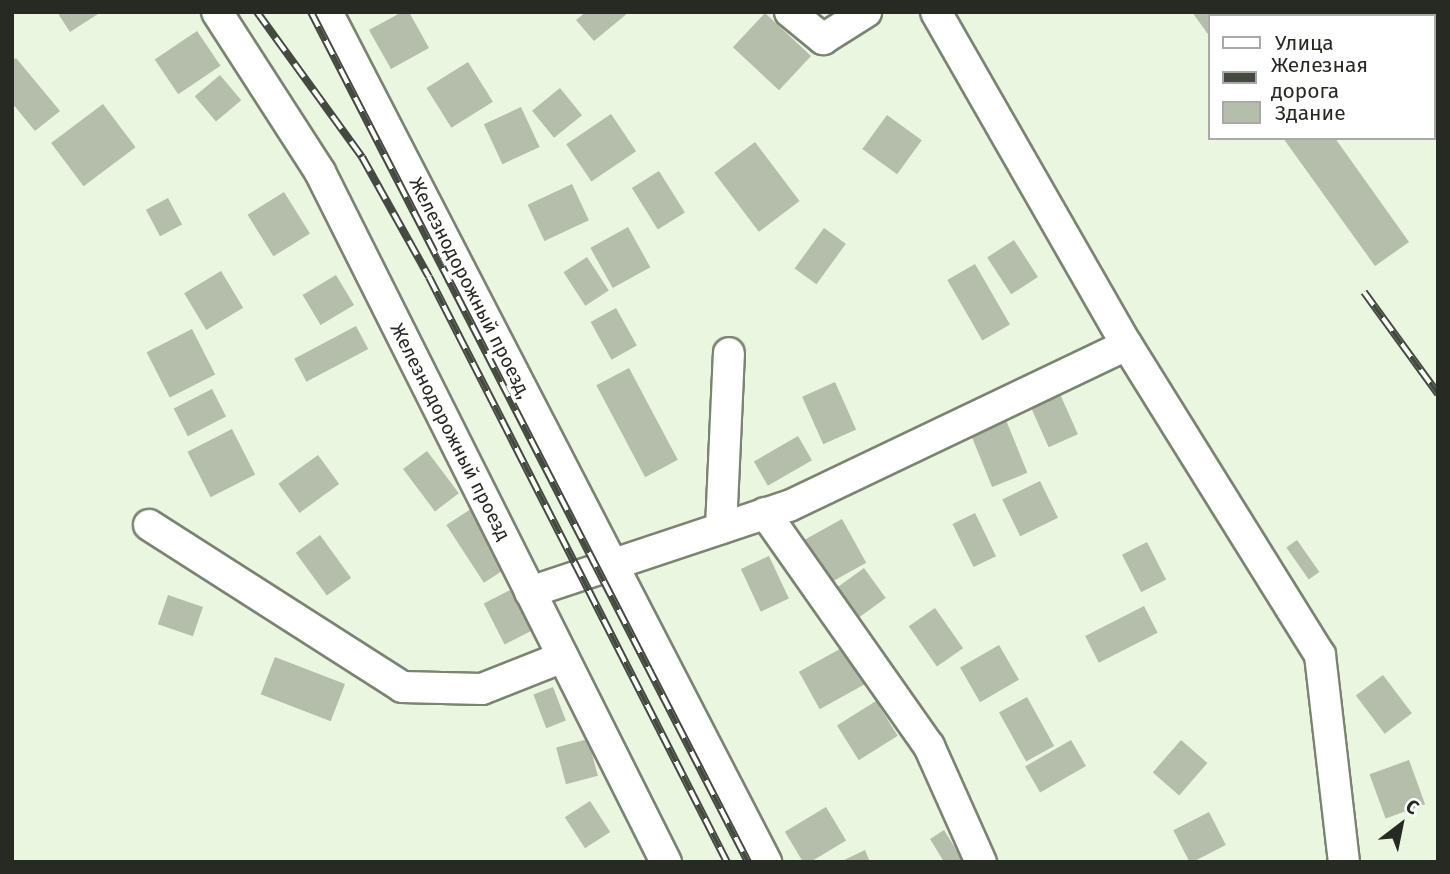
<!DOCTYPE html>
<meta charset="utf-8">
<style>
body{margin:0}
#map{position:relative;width:1450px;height:874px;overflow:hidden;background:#ebf6e1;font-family:"Fira Sans",sans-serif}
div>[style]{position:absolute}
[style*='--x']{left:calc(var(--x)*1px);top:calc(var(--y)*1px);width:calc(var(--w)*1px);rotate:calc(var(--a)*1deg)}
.building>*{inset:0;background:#b4beab;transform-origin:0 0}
.roads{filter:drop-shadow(2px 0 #7a8471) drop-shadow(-2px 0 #7a8471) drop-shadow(0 2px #7a8471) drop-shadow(0 -2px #7a8471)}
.street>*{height:30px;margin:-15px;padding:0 15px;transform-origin:15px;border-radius:15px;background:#fff}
.rail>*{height:8px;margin-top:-4px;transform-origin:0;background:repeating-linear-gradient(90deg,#fff 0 16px,#454a40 0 32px);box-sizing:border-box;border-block:2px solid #454a40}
span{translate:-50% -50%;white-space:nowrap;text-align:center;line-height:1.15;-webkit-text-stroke:7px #fff;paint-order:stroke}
.street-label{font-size:19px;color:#262a22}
.frame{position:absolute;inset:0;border:14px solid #262a22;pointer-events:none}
.legend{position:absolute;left:1208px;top:14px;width:228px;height:126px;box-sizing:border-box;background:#fff;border:2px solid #a8aaa7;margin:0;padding:9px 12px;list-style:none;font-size:21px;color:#262a22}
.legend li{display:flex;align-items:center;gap:14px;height:35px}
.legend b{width:35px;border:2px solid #a8aaa7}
.north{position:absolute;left:1366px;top:790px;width:70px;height:70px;-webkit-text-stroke:5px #fff;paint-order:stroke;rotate:32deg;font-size:19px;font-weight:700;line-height:28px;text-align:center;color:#262a22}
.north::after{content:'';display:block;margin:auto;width:24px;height:32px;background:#262a22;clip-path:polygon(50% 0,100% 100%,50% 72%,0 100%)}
</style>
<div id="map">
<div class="building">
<div style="clip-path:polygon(57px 12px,101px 12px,70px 32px)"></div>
<div style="clip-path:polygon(402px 12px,409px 12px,429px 48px,391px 69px,369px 30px)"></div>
<div style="clip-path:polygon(586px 12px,629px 12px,594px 41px,576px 20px)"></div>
<div style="clip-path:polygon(1192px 12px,1438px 12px,1438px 34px,1434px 36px,1434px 16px,1210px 16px,1210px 37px)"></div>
<div style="left:765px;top:13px;width:63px;height:47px;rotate:43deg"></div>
<div style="left:197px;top:31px;width:42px;height:51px;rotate:56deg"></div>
<div style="clip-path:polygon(16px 58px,60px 111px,35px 131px,12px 103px,12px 61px)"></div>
<div style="left:468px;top:62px;width:47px;height:49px;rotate:58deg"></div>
<div style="left:220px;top:75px;width:33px;height:33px;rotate:50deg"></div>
<div style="left:560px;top:88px;width:35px;height:36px;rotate:51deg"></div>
<div style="left:103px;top:104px;width:54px;height:65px;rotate:53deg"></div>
<div style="left:521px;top:107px;width:44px;height:41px;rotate:65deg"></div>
<div style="left:611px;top:114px;width:45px;height:54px;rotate:56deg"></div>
<div style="left:887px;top:115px;width:43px;height:42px;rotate:36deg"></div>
<div style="clip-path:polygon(1283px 138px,1335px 138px,1409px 242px,1375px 266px)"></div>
<div style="left:755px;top:142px;width:74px;height:51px;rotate:53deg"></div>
<div style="left:659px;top:171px;width:49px;height:32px;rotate:58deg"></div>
<div style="left:572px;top:184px;width:40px;height:49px;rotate:65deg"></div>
<div style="left:284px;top:192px;width:49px;height:43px;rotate:58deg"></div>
<div style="left:168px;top:198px;width:30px;height:25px;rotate:62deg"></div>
<div style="left:628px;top:227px;width:46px;height:43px;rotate:61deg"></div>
<div style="left:824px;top:228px;width:27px;height:50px;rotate:36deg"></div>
<div style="left:1014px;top:240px;width:44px;height:32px;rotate:57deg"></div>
<div style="left:587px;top:257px;width:40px;height:28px;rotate:57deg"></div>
<div style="left:975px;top:264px;width:70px;height:32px;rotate:60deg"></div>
<div style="left:221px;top:271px;width:43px;height:43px;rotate:59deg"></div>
<div style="left:336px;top:275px;width:35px;height:39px;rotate:59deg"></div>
<div style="left:616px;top:308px;width:43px;height:29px;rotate:61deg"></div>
<div style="left:356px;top:326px;width:26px;height:70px;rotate:62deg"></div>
<div style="left:192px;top:329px;width:51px;height:51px;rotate:63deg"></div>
<div style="left:629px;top:368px;width:104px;height:37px;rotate:62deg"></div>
<div style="left:835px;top:382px;width:52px;height:36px;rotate:66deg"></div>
<div style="left:212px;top:389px;width:31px;height:43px;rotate:63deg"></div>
<div style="left:1060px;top:394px;width:44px;height:32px;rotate:66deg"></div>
<div style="left:1006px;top:420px;width:57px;height:38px;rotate:68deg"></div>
<div style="left:232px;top:429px;width:51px;height:50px;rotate:63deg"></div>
<div style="left:798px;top:436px;width:28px;height:51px;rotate:60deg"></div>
<div style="left:427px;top:451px;width:53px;height:30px;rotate:53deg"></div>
<div style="left:318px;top:455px;width:36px;height:49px;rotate:54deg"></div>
<div style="left:1040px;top:481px;width:41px;height:42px;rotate:64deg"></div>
<div style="left:474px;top:507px;width:69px;height:33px;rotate:57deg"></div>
<div style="left:975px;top:513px;width:48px;height:25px;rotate:64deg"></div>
<div style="left:842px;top:519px;width:50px;height:52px;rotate:61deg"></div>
<div style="left:320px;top:535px;width:53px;height:30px;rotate:54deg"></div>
<div style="left:1297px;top:540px;width:39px;height:13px;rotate:55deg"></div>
<div style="left:1147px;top:542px;width:42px;height:28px;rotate:63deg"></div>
<div style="left:769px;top:556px;width:47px;height:31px;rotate:65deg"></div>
<div style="left:864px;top:568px;width:37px;height:41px;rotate:54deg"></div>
<div style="left:522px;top:584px;width:46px;height:43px;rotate:63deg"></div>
<div style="left:168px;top:595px;width:37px;height:31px;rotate:19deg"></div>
<div style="left:1144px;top:606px;width:30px;height:66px;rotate:63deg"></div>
<div style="left:935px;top:608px;width:49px;height:32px;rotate:55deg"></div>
<div style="left:847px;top:645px;width:43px;height:55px;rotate:61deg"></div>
<div style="left:999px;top:645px;width:40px;height:45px;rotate:60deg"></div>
<div style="left:275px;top:657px;width:75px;height:40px;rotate:21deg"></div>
<div style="left:1383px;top:675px;width:48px;height:34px;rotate:53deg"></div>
<div style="left:553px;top:687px;width:36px;height:21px;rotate:69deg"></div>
<div style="left:1027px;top:697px;width:56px;height:32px;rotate:61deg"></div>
<div style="left:876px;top:701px;width:41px;height:46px;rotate:58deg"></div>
<div style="left:588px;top:739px;width:38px;height:33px;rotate:75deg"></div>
<div style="left:1071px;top:740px;width:30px;height:53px;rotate:60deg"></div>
<div style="left:1181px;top:740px;width:35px;height:43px;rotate:41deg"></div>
<div style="left:1409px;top:760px;width:47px;height:42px;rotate:70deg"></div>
<div style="left:590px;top:801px;width:37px;height:30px;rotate:57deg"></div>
<div style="left:826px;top:807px;width:39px;height:48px;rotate:59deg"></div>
<div style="left:1209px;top:812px;width:37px;height:40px;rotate:63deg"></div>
<div style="clip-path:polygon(944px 830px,964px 862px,944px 862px,930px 839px)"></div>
<div style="clip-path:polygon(865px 850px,870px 862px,840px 862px)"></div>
</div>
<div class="roads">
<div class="street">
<div style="--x:217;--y:12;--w:190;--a:57.2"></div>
<div style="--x:320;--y:172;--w:772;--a:63.37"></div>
<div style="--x:327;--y:12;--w:957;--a:62.68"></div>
<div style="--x:790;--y:12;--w:43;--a:39.3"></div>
<div style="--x:823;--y:39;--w:51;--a:-32.1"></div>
<div style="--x:936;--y:12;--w:384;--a:60.2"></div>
<div style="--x:1127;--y:345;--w:365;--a:58.1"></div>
<div style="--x:1320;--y:655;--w:208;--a:83.4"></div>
<div style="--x:765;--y:513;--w:285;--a:54.9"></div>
<div style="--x:929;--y:746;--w:127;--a:65.9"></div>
<div style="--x:149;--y:525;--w:300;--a:32.6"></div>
<div style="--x:402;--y:687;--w:80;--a:1.4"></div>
<div style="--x:482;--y:689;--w:87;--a:-21.6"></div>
<div style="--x:721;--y:528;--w:175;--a:-87.4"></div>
<div style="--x:530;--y:592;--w:273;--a:-18.4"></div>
<div style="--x:789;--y:506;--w:374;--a:-25.5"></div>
</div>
</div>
<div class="rail">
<div style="--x:257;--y:12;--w:179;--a:54.1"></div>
<div style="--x:362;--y:157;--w:137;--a:60.8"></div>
<div style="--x:429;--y:277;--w:657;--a:63.01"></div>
<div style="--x:311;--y:12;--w:956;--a:62.79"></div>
<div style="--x:1364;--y:292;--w:126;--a:54"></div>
</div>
<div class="street-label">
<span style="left:470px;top:288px;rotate:63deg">Железнодорожный проезд,</span>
<span style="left:450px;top:432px;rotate:63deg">Железнодорожный проезд</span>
</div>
<div class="frame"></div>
<ul class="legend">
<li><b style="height:9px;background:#fff"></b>Улица</li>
<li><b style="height:9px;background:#454a40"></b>Железная дорога</li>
<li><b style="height:19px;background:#b4beab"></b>Здание</li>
</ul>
<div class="north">С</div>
</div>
